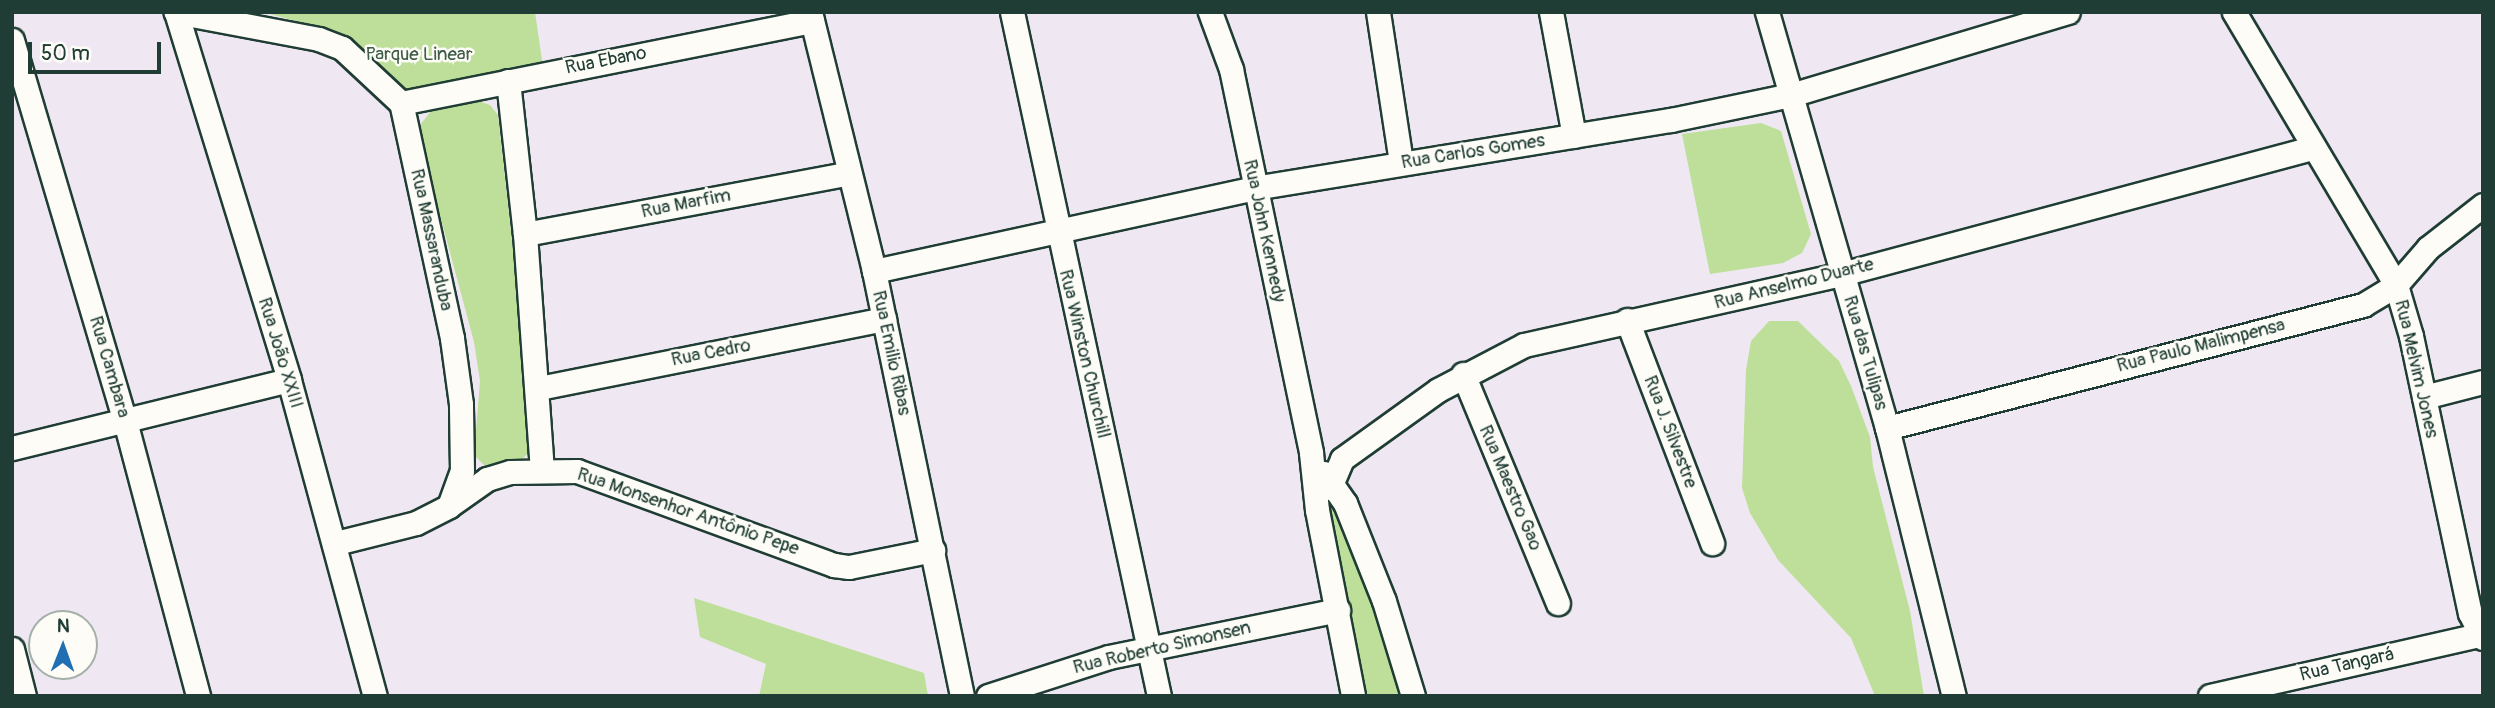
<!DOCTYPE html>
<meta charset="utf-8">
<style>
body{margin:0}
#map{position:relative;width:2495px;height:708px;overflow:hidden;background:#efe8f2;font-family:Pangolin,sans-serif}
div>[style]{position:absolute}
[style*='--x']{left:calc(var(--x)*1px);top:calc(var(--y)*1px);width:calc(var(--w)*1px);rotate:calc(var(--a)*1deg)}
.green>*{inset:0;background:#bddf99}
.roads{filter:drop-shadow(2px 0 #1f3d34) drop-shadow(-2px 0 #1f3d34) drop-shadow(0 2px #1f3d34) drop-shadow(0 -2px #1f3d34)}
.minor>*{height:23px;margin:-11.5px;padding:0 11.5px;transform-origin:11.5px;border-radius:11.5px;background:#fdfcf7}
span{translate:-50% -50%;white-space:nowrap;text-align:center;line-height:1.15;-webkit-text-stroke:5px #fdfcf7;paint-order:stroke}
.park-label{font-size:19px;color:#3f5d48}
.street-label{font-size:19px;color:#1f3d34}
.frame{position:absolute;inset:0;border:14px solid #1f3d34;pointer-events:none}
.north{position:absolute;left:28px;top:610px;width:70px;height:70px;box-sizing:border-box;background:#fdfcf7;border:2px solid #a4b0a9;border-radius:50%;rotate:1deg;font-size:19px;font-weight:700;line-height:28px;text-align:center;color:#1f3d34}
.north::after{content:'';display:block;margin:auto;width:24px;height:32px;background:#1f6fb2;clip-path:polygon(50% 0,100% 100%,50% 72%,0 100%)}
.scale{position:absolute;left:28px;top:42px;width:133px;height:32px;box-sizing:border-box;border:4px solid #1f3d34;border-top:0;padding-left:9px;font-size:21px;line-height:24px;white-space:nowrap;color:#1f3d34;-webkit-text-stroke:5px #fdfcf7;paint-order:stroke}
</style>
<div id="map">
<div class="green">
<div style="clip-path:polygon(263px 12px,535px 12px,544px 74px,401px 103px,350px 36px)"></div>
<div style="clip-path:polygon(478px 101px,490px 105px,498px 115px,528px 385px,528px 453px,521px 461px,486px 467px,474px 455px,480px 381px,474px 342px,417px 129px,431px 111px)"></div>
<div style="clip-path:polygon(1761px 123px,1781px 131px,1811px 234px,1802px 253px,1783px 263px,1710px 274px,1682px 134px)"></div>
<div style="clip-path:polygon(1769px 321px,1798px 321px,1839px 361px,1851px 386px,1870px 437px,1873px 467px,1910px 611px,1924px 696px,1875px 696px,1851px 638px,1778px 560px,1750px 513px,1742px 488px,1746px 370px,1751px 341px)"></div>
<div style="clip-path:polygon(1333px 507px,1399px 670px,1405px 696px,1359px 696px,1327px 512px)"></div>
<div style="clip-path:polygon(694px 598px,924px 673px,928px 696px,759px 696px,766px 664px,700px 637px)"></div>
</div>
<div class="roads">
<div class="minor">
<div style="--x:810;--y:12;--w:267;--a:76.1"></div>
<div style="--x:874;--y:271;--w:434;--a:78.3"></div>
<div style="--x:1012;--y:12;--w:700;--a:77.87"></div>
<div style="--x:1210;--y:12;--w:61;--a:69.8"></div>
<div style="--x:1231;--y:69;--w:392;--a:78.2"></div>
<div style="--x:1311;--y:453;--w:57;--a:84"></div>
<div style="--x:1317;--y:510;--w:189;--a:79"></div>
<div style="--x:1378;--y:12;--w:153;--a:81.3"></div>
<div style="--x:1551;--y:12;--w:126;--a:79.5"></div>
<div style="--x:1767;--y:12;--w:433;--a:73.9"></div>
<div style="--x:1887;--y:428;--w:276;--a:76"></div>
<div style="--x:2234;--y:12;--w:317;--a:59.3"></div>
<div style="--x:2396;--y:285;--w:53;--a:73.6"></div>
<div style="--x:2411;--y:336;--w:283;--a:78"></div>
<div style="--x:2470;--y:613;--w:28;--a:63"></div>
<div style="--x:12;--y:40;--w:397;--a:73.5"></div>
<div style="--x:125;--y:421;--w:285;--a:75.1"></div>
<div style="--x:508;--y:81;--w:154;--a:83.7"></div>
<div style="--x:525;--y:234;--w:236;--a:85.9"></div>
<div style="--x:401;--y:103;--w:419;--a:-11.3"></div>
<div style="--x:525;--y:234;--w:328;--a:-10.6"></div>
<div style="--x:874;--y:271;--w:389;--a:-12.3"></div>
<div style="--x:1254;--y:188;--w:423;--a:-9.3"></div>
<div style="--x:1671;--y:120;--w:123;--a:-11.8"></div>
<div style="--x:1791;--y:95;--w:289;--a:-16.7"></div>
<div style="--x:1627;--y:320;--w:239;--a:69.1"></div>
<div style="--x:1463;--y:374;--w:248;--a:67.5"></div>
<div style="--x:539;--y:388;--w:352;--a:-11.3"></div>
<div style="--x:2424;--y:397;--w:61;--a:-14.3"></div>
<div style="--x:1887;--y:428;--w:492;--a:-14.5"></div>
<div style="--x:2363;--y:305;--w:39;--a:-31"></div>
<div style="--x:2396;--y:285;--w:49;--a:-49.1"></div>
<div style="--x:2428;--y:248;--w:70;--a:-38"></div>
<div style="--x:12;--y:448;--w:285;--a:-13.8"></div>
<div style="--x:1324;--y:473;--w:37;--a:55"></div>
<div style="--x:1345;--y:503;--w:105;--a:68.3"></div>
<div style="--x:1384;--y:601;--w:99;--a:73"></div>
<div style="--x:1317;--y:492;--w:16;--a:-27"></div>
<div style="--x:1331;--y:485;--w:28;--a:-67"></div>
<div style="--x:1342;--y:459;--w:118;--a:-35.7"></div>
<div style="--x:1438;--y:390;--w:97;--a:-27.6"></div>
<div style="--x:1524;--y:345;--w:326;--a:-12.6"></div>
<div style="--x:1842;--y:274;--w:488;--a:-15"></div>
<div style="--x:449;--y:506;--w:47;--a:-35.4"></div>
<div style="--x:487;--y:479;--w:24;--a:-17"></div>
<div style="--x:510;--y:472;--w:67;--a:-0.9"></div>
<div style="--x:577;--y:471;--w:274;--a:20.1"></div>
<div style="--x:834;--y:565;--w:15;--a:8"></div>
<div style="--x:849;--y:567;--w:86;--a:-11.4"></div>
<div style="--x:336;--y:543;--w:82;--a:-14"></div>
<div style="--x:416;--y:523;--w:37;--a:-27"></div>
<div style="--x:449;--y:506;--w:37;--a:-70"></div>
<div style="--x:462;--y:471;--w:67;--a:-90.9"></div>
<div style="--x:461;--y:404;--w:67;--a:-97.8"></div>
<div style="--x:452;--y:338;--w:240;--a:-102.2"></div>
<div style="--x:401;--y:103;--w:81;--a:-137"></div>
<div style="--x:342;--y:48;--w:25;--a:-159"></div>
<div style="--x:319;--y:39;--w:146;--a:-169.3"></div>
<div style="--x:176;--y:12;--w:385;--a:72.9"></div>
<div style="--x:289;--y:380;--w:327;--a:74.8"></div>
<div style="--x:12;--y:649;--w:49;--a:75.7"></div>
<div style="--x:988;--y:696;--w:127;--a:-17.9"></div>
<div style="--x:1109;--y:657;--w:234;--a:-11.6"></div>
<div style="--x:2210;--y:696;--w:280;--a:-12.8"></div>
</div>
</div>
<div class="park-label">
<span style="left:419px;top:55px">Parque Linear</span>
</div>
<div class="street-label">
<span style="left:606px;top:61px;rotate:-11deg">Rua Ebano</span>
<span style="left:1473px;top:152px;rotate:-9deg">Rua Carlos Gomes</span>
<span style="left:686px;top:204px;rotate:-11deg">Rua Marfim</span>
<span style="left:1264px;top:231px;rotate:78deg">Rua John Kennedy</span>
<span style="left:431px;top:240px;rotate:78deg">Rua Massaranduba</span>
<span style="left:1794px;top:284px;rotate:-14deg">Rua Anselmo Duarte</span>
<span style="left:2201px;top:346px;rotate:-14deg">Rua Paulo Malimpensa</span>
<span style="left:280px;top:353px;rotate:73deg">Rua João XXIII</span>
<span style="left:711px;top:353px;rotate:-11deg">Rua Cedro</span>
<span style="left:891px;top:353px;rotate:78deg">Rua Emilio Ribas</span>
<span style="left:1865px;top:353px;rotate:74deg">Rua das Tulipas</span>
<span style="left:1084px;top:354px;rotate:77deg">Rua Winston Churchill</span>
<span style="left:109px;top:367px;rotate:74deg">Rua Cambara</span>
<span style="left:2416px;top:369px;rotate:77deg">Rua Melvim Jones</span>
<span style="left:1670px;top:432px;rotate:69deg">Rua J. Silvestre</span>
<span style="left:1510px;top:488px;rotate:67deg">Rua Maestro Gao</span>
<span style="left:688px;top:512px;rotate:19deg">Rua Monsenhor Antônio Pepe</span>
<span style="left:1162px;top:648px;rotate:-13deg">Rua Roberto Simonsen</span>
<span style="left:2347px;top:665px;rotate:-13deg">Rua Tangará</span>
</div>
<div class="frame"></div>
<div class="north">N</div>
<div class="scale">50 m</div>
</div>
